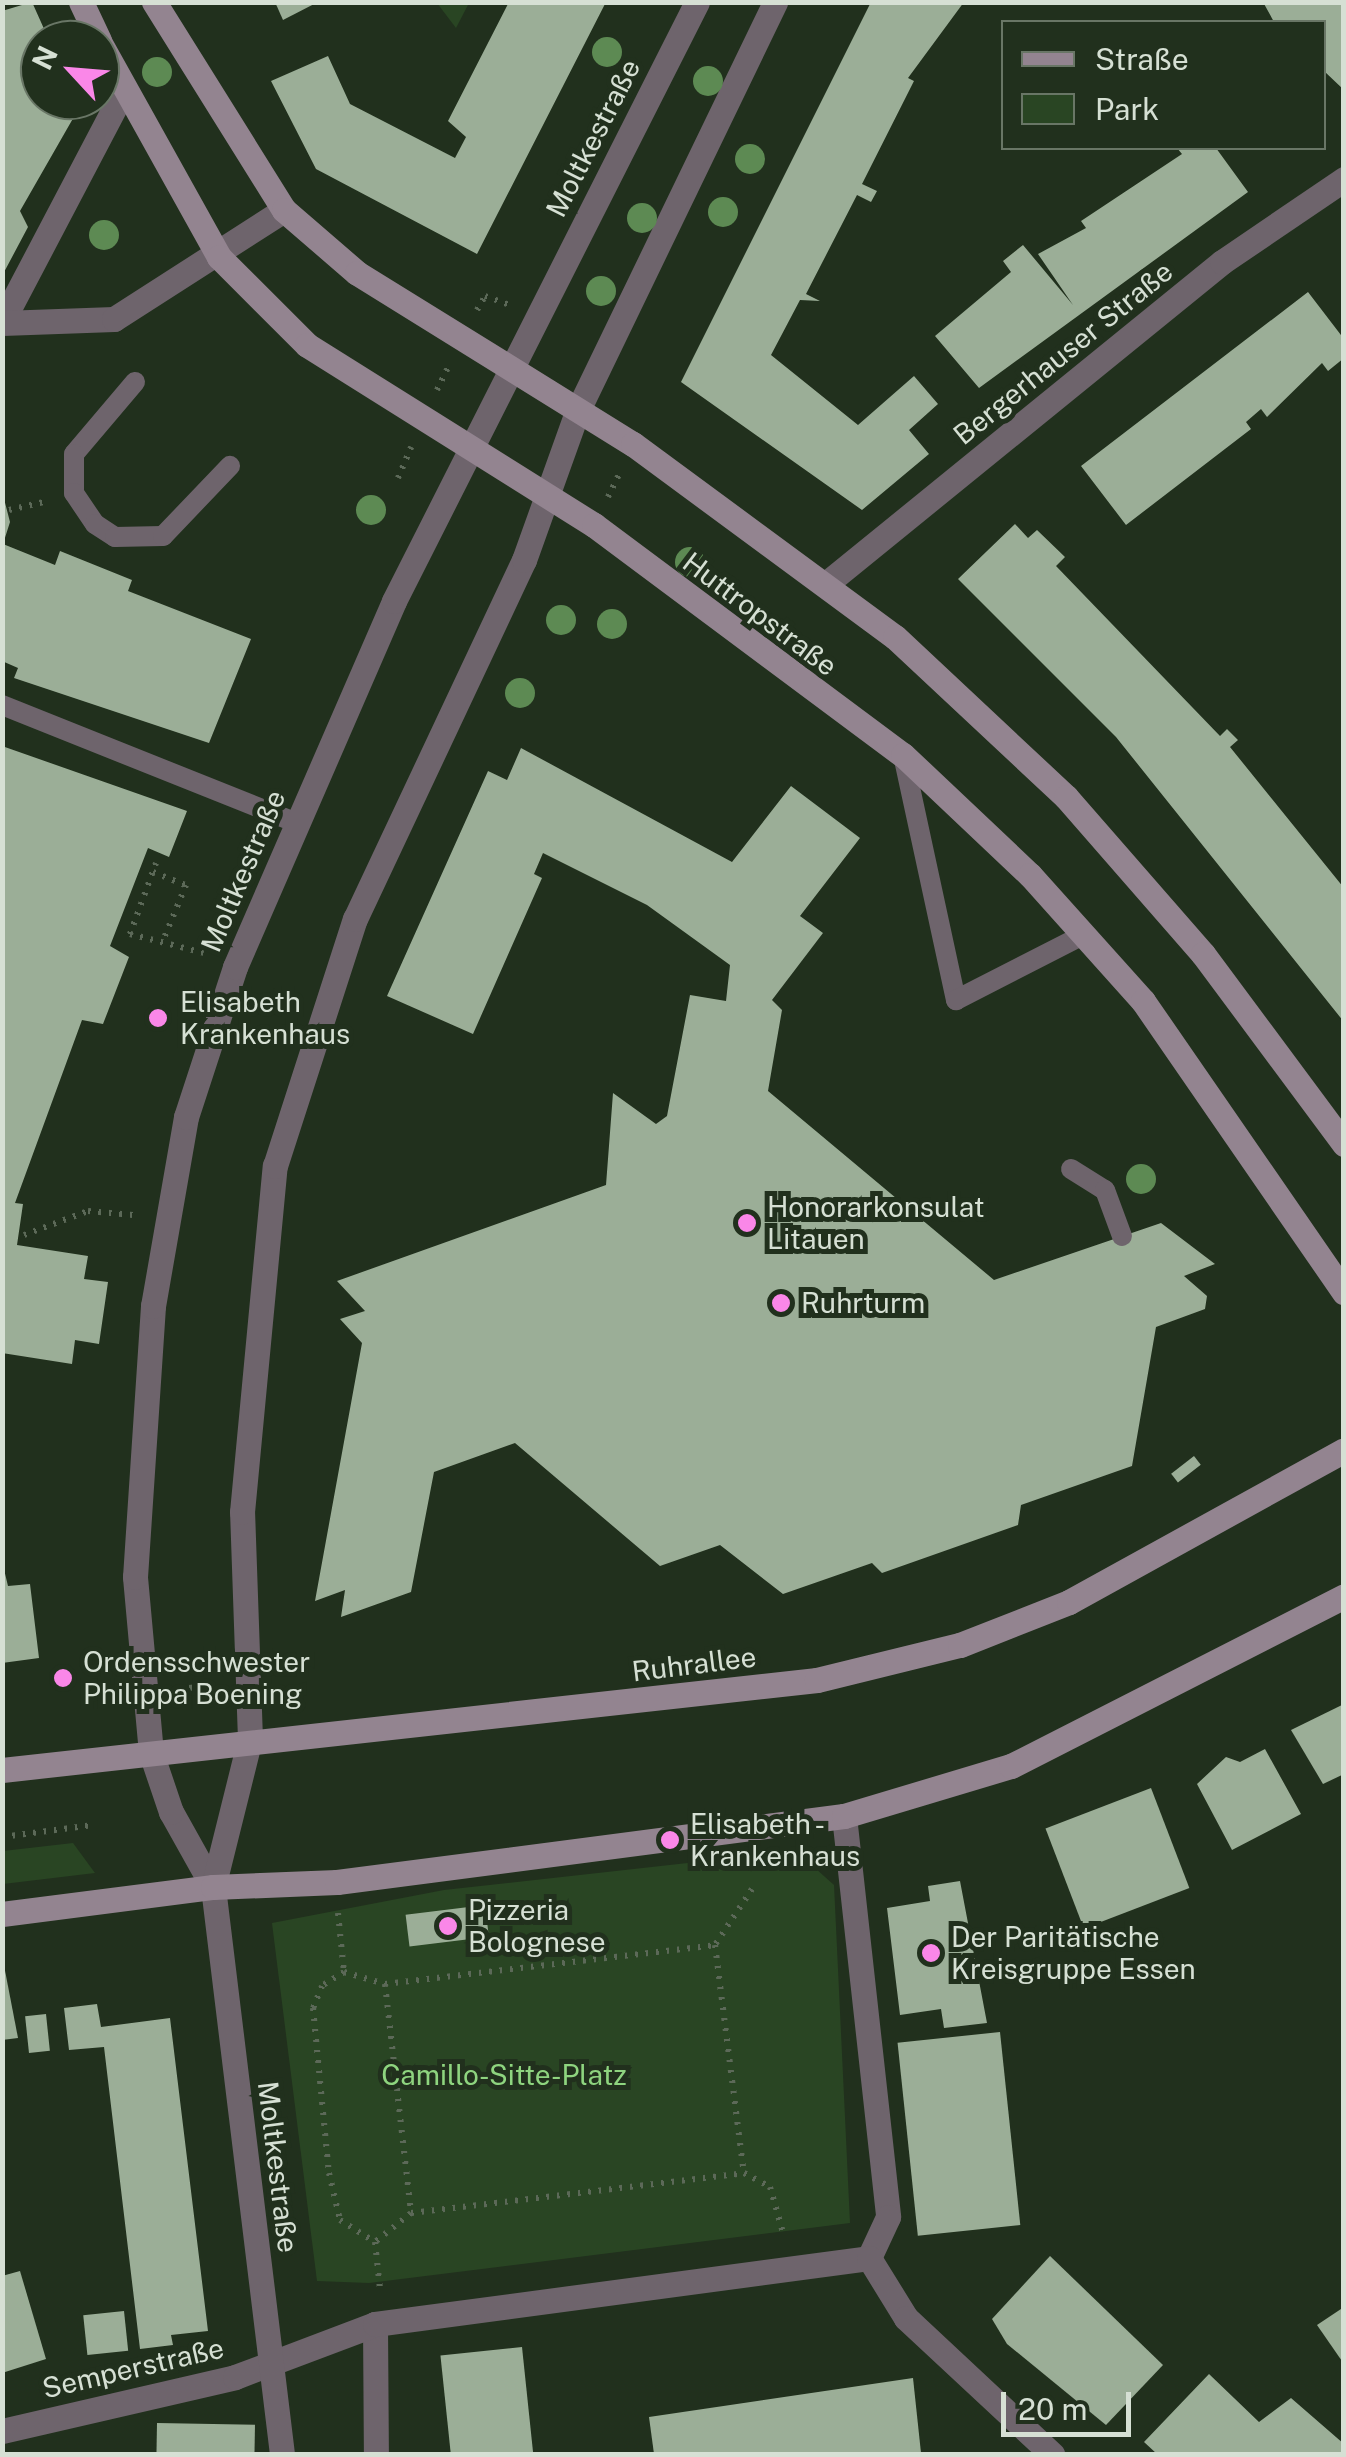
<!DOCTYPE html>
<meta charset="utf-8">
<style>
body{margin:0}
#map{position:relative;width:1346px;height:2457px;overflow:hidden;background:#21301d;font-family:"Public Sans",sans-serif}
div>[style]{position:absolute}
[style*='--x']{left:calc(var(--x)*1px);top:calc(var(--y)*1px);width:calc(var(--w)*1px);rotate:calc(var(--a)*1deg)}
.green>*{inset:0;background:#294523}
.building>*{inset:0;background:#9bae97;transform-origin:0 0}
.path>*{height:6px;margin-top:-3px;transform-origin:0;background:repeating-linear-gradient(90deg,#5c6958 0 2.5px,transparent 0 10.5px)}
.service>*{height:20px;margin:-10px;padding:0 10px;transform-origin:10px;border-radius:10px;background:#6e646c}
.minor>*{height:25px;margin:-12.5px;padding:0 12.5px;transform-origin:12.5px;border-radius:12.5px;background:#6e646c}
.tertiary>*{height:25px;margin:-12.5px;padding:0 12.5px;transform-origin:12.5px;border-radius:12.5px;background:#6e646c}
.secondary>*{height:25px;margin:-12.5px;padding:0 12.5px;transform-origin:12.5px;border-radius:12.5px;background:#938490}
.trees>*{width:30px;height:30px;margin:-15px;border-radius:50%;background:#5d8a53}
.dots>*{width:28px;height:28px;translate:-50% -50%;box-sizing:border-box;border:5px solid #21301d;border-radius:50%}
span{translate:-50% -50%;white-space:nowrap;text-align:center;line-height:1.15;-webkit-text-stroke:10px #21301d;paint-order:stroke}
.street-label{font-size:28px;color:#d6e0d4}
.poi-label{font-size:28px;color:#d6e0d4}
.left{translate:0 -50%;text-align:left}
.park-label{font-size:28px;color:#8ed47f}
.frame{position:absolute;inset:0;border:5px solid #d6e0d4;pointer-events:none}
.legend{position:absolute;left:1001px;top:20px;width:325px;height:130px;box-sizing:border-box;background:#21301d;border:2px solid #697666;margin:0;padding:12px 18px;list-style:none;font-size:30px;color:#d6e0d4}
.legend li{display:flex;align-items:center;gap:20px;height:50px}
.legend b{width:50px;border:2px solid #697666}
.north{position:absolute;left:20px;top:20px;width:100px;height:100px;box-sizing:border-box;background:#21301d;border:2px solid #697666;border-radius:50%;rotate:296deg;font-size:28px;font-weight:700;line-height:40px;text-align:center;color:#d6e0d4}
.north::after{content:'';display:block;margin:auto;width:35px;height:45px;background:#fa87e8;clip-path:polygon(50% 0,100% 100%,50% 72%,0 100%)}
.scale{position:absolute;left:1001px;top:2392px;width:130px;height:45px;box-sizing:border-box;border:5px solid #d6e0d4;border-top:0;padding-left:12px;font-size:30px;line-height:35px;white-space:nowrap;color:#d6e0d4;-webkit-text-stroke:8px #21301d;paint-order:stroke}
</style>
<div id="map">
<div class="green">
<div style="clip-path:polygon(437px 3px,469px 3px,456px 28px)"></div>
<div style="clip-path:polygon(73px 1843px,95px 1873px,3px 1884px,3px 1851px)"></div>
<div style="clip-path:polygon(796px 1851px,834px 1885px,850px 2223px,369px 2283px,317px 2281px,272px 1923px,444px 1890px)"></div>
</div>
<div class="building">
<div style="clip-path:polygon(32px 2px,49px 40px,40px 40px,40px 100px,79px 108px,20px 211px,28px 227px,2px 276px,2px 11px)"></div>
<div style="clip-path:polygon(275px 2px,318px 2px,283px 20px)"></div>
<div style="clip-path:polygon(509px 2px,606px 2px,477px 254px,316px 169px,271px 81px,328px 56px,350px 104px,455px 158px,466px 137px,448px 121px)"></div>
<div style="clip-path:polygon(871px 2px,964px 2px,908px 78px,914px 81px,862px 184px,877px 191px,871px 202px,857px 195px,806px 294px,820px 301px,800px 300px,771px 355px,858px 425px,914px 376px,938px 404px,909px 430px,929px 454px,862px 510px,681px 382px)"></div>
<div style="clip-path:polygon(1263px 2px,1344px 2px,1344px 90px,1324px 71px,1324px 22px,1274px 22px)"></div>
<div style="clip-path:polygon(1177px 148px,1216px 148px,1248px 192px,979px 388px,935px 336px,1011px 272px,1003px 261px,1023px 245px,1073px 305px,1038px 254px,1086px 228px,1081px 221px,1182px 154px)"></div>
<div style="clip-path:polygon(1308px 292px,1344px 339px,1344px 358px,1328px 371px,1322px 363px,1267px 417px,1261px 409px,1246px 422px,1251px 429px,1126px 525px,1081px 466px)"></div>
<div style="clip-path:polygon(2px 491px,10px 522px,3px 544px,55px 565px,60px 551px,132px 580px,128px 591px,251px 639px,209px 743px,14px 678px,18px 668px,2px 661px)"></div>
<div style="clip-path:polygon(1015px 524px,1028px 538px,1037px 530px,1065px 557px,1056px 566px,1220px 736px,1227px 729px,1238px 740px,1230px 747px,1344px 888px,1344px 1022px,1116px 737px,958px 579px)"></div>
<div style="clip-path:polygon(2px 746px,187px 811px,169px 857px,148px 848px,110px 946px,129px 957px,103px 1024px,82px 1020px,15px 1203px,23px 1204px,17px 1245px,88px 1256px,84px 1279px,108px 1282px,99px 1344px,75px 1340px,72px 1364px,2px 1353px)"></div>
<div style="clip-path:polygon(521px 748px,732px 862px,791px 786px,860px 838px,800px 916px,823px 933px,772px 1000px,782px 1010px,768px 1091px,994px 1280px,1161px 1223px,1215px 1264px,1184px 1276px,1207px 1296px,1205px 1309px,1156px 1327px,1132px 1466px,1021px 1505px,1018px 1525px,882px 1573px,872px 1563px,783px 1594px,720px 1545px,660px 1566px,515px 1443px,434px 1472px,411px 1592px,341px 1617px,345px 1590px,315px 1601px,362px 1343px,340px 1319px,365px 1311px,337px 1281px,606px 1185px,613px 1093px,656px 1124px,667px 1116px,690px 995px,726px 1001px,730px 965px,647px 905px,543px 853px,534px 874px,542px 878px,473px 1034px,387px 996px,488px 771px,507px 780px)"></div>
<div style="left:1194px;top:1456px;width:11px;height:29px;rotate:52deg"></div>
<div style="clip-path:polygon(2px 1561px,8px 1586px,30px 1584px,39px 1658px,2px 1663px)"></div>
<div style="clip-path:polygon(1344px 1704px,1344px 1774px,1323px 1784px,1291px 1730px)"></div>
<div style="clip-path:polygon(1265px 1749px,1301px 1814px,1232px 1850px,1197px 1784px,1226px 1757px,1240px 1762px)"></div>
<div style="left:1151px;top:1788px;width:107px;height:113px;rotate:69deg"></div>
<div style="clip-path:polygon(960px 1881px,987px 2023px,944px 2028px,941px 2009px,900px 2015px,887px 1908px,930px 1901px,928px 1886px)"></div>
<div style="left:485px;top:1905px;width:32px;height:80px;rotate:83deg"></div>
<div style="clip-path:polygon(2px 1955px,18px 2038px,2px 2040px)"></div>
<div style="clip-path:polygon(97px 2004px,101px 2027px,170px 2018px,208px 2331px,171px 2335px,173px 2345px,140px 2349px,104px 2047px,69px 2050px,64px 2008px)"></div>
<div style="left:46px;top:2014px;width:37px;height:21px;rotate:84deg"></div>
<div style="left:1000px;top:2032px;width:194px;height:103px;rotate:84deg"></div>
<div style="clip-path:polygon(1050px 2256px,1163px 2365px,1106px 2425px,1007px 2344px,992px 2319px)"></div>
<div style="clip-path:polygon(20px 2271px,46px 2359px,2px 2373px,2px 2276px)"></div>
<div style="clip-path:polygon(1344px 2307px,1344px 2364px,1317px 2325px)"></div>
<div style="left:124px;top:2311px;width:40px;height:41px;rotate:84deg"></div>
<div style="left:522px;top:2347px;width:108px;height:82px;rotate:84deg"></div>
<div style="clip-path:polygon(1209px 2374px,1259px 2422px,1291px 2398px,1344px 2444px,1344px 2454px,1157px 2454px,1144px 2442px)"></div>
<div style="clip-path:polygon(913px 2378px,921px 2453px,654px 2454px,649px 2417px)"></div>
<div style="left:157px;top:2423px;width:98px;height:31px;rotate:1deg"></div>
</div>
<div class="path">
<div style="--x:477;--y:310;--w:16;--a:-60"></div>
<div style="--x:485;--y:296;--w:27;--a:20"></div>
<div style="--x:437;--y:390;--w:28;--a:-64"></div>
<div style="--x:398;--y:478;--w:34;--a:-67"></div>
<div style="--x:608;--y:497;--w:28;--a:-64"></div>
<div style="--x:9;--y:510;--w:39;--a:-13"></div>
<div style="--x:156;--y:863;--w:76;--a:110.1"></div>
<div style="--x:130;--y:934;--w:76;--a:14.4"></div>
<div style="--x:153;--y:872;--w:35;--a:22"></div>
<div style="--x:186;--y:885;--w:57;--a:112.5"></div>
<div style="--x:24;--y:1235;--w:68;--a:-20.6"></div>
<div style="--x:88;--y:1211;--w:45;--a:5.1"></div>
<div style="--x:179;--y:1689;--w:37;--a:-6"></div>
<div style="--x:2;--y:1837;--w:92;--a:-7.5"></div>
<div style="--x:752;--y:1889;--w:67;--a:123.5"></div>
<div style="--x:715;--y:1945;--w:230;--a:82.8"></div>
<div style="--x:744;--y:2173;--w:30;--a:28"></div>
<div style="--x:770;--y:2187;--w:51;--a:74.1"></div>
<div style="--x:338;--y:1913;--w:59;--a:84.2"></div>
<div style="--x:344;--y:1972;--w:43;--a:16.3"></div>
<div style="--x:385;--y:1984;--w:230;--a:83.5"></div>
<div style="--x:411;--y:2213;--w:46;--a:141.1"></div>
<div style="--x:375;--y:2242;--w:47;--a:83.9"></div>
<div style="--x:344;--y:1972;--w:26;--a:148"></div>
<div style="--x:322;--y:1986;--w:24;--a:112"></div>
<div style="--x:313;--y:2008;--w:166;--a:84.5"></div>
<div style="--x:329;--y:2173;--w:48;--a:76.8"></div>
<div style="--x:340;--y:2220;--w:41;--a:32.2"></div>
<div style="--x:385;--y:1984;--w:332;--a:-6.7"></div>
<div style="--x:411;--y:2213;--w:335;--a:-6.8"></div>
</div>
<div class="service">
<div style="--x:135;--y:382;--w:94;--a:130.3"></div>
<div style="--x:74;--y:454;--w:39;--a:90"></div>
<div style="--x:74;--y:493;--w:37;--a:56"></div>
<div style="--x:95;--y:524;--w:24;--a:33"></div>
<div style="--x:115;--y:537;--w:48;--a:-1.2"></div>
<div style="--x:163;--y:536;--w:97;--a:-46.3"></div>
<div style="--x:2;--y:705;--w:315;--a:21.8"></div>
<div style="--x:903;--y:755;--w:251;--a:77.8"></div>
<div style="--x:956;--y:1000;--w:143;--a:-27.1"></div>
<div style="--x:1071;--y:1169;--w:40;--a:32"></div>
<div style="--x:1105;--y:1190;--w:49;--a:69.7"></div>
</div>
<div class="minor">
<div style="--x:2;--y:322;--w:260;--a:-62.3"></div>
<div style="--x:2;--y:323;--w:112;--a:-2"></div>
<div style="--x:114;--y:319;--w:202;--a:-32.7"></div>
<div style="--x:827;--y:583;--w:509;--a:-39.1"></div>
<div style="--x:1222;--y:262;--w:148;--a:-34.2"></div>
<div style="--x:844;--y:1816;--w:403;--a:83.7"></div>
<div style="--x:888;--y:2217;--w:45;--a:114.9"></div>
<div style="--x:375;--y:2324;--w:130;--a:89.6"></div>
<div style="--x:2;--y:2431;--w:239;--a:-13"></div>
<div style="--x:235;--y:2377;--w:150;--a:-20.7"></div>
<div style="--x:375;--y:2324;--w:498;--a:-7.6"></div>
<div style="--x:869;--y:2258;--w:70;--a:58.3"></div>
<div style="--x:906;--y:2318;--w:200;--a:43"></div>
</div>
<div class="tertiary">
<div style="--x:213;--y:1887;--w:86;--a:-119.2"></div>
<div style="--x:171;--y:1812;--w:62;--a:-108.7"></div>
<div style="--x:151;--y:1753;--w:177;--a:-95.2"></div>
<div style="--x:135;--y:1577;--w:272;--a:-86.2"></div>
<div style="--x:153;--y:1306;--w:192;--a:-80.1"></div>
<div style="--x:186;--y:1117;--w:158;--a:-71.9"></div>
<div style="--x:235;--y:967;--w:399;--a:-66.5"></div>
<div style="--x:394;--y:601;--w:671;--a:-63.17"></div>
<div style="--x:282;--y:2454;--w:571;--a:-96.94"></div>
<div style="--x:213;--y:1887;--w:153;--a:-76"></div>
<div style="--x:250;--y:1739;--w:227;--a:-92"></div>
<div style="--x:242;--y:1512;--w:348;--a:-84.6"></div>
<div style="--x:275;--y:1166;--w:260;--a:-72.1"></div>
<div style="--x:355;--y:919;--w:397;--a:-64.8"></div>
<div style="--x:524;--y:560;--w:157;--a:-70.3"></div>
<div style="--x:577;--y:412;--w:455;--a:-64.2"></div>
</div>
<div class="secondary">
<div style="--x:81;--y:2;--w:42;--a:64.7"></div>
<div style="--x:154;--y:2;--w:245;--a:58"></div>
<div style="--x:284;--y:210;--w:96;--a:40.8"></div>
<div style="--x:357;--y:273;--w:325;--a:31.8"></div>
<div style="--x:633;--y:444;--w:325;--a:36.4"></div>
<div style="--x:895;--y:637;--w:234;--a:43.1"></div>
<div style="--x:1066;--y:797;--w:208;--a:48.9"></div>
<div style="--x:1203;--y:954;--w:237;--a:53.4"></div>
<div style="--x:100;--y:43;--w:245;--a:60.9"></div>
<div style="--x:219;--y:257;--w:124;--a:45"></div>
<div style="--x:307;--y:345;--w:339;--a:32.1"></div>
<div style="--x:594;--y:525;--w:385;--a:36.7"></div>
<div style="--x:903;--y:755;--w:175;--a:43.4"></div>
<div style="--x:1030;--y:875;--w:169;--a:48.1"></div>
<div style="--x:1143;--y:1001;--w:354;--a:55.4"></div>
<div style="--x:2;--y:1770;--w:820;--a:-6.3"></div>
<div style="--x:817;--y:1680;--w:147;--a:-13.8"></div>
<div style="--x:960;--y:1645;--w:117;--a:-21.5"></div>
<div style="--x:1069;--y:1602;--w:314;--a:-28.9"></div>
<div style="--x:2;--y:1914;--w:213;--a:-7.3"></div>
<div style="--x:213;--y:1887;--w:124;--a:-2.3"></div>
<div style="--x:337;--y:1882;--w:511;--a:-7.42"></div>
<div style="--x:844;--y:1816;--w:174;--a:-16.7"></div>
<div style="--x:1011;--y:1766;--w:374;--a:-27"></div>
</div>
<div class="trees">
<div style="left:607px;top:52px"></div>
<div style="left:157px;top:72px"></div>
<div style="left:708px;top:81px"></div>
<div style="left:750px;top:159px"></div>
<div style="left:723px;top:212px"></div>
<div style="left:642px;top:218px"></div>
<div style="left:104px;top:235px"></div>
<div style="left:601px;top:291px"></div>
<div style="left:371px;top:510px"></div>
<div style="left:690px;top:562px"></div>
<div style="left:561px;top:620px"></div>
<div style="left:612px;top:624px"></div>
<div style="left:520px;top:693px"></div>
<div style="left:1141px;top:1179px"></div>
</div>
<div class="dots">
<div style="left:158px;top:1018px;background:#fa87e8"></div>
<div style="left:747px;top:1223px;background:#fa87e8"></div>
<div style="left:781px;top:1303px;background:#fa87e8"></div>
<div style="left:63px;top:1678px;background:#fa87e8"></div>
<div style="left:670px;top:1840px;background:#fa87e8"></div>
<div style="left:448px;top:1926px;background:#fa87e8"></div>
<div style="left:931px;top:1953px;background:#fa87e8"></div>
</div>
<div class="street-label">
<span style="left:593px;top:138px;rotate:-63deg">Moltkestraße</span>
<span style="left:1063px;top:353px;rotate:-39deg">Bergerhauser Straße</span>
<span style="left:760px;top:614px;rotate:37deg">Huttropstraße</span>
<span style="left:243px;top:871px;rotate:-67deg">Moltkestraße</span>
<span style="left:694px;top:1664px;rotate:-7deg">Ruhrallee</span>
<span style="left:278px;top:2167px;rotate:83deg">Moltkestraße</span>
<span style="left:133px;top:2368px;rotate:-13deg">Semperstraße</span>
</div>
<div class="poi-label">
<span class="left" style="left:180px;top:1018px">Elisabeth<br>Krankenhaus</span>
<span class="left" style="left:767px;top:1223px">Honorarkonsulat<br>Litauen</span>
<span class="left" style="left:801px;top:1303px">Ruhrturm</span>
<span class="left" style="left:83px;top:1678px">Ordensschwester<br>Philippa Boening</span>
<span class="left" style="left:690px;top:1840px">Elisabeth -<br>Krankenhaus</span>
<span class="left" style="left:468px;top:1926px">Pizzeria<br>Bolognese</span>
<span class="left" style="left:951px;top:1953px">Der Paritätische<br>Kreisgruppe Essen</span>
</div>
<div class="park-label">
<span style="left:504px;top:2075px">Camillo-Sitte-Platz</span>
</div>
<div class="frame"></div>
<ul class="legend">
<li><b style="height:12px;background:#938490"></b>Straße</li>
<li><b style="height:28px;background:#294523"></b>Park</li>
</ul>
<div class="north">N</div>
<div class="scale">20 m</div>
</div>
